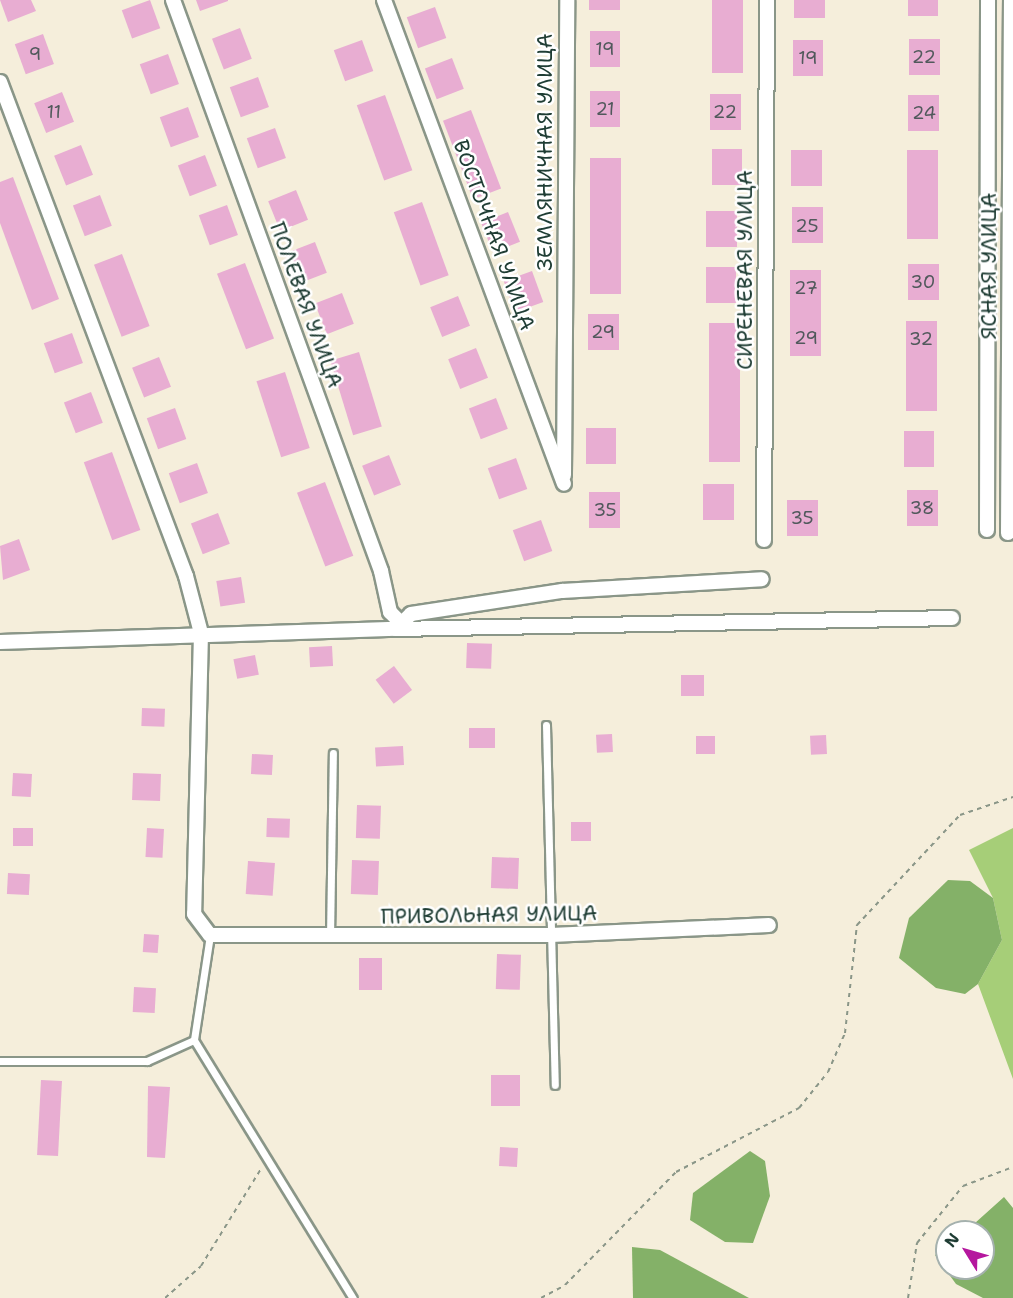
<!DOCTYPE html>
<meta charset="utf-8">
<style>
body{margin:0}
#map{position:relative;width:1013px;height:1298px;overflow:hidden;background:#f5eedb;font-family:"Shantell Sans",sans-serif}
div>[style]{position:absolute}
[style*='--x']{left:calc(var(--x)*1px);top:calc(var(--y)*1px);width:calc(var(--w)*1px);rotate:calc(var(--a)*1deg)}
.green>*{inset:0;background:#a6ce78}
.forest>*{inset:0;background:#84b168}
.building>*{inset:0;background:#e8add2;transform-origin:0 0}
.path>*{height:2px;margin-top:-1px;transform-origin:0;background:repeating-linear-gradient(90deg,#8a9688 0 4.5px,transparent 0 9px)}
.roads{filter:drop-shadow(2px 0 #8a9688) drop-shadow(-2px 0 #8a9688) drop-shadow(0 2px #8a9688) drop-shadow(0 -2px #8a9688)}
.lane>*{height:7px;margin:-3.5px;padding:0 3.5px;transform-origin:3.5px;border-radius:3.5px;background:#fff}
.street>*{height:14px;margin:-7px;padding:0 7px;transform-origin:7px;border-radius:7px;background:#fff}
span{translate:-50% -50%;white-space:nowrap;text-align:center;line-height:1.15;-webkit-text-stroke:5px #fff;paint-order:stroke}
.number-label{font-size:18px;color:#51595c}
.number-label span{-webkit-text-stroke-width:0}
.street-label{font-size:21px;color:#1f3d34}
.north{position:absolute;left:935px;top:1220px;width:60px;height:60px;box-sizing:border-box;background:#fff;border:2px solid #a5b1ae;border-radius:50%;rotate:307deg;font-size:16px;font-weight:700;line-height:24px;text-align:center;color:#1f3d34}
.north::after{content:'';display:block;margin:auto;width:21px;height:27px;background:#b5179e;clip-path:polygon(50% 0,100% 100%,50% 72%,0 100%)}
</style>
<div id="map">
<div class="green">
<div style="clip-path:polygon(1013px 828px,1013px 1079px,978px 984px,1002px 940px,993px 898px,969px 850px)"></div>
</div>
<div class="forest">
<div style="clip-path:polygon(948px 880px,970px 881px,993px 898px,1002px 940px,978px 984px,965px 994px,936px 988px,899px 958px,909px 918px)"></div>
<div style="clip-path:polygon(750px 1151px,765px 1161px,770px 1196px,753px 1243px,725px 1242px,690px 1220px,693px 1193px)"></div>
<div style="clip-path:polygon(1004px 1197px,1013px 1208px,1013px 1298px,983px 1298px,956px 1284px,935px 1255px,947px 1246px,947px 1268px,983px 1268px,983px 1232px,965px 1232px)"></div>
<div style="clip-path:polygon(632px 1247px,660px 1250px,749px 1298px,633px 1298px)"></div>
</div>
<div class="building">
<div style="clip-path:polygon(0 0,31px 0,36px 11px,8px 22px)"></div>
<div style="left:150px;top:0;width:30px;height:30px;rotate:70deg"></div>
<div style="clip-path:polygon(196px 0,228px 0,228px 1px,200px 11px)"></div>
<div style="left:589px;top:0;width:31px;height:10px"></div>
<div style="left:712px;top:0;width:31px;height:73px"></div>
<div style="left:794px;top:0;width:31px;height:18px"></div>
<div style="left:908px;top:0;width:30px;height:16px"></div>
<div style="left:435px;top:7px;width:33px;height:30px;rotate:70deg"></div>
<div style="left:240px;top:28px;width:33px;height:30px;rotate:69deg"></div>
<div style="left:590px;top:31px;width:30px;height:36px"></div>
<div style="left:43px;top:34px;width:32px;height:30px;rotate:70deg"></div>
<div style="left:909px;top:39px;width:31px;height:36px"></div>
<div style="left:362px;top:40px;width:33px;height:30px;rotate:70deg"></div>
<div style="left:793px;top:40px;width:30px;height:36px"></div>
<div style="left:168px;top:54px;width:32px;height:30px;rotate:70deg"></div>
<div style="left:452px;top:58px;width:33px;height:29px;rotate:69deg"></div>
<div style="left:258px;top:77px;width:32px;height:30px;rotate:70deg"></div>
<div style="left:590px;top:91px;width:30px;height:36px"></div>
<div style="left:62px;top:92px;width:32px;height:30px;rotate:68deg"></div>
<div style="left:741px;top:94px;width:36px;height:31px;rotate:90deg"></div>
<div style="left:385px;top:95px;width:80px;height:30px;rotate:70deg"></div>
<div style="left:908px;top:95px;width:31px;height:36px"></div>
<div style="left:188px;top:107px;width:32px;height:30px;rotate:70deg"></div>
<div style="left:471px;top:110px;width:84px;height:30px;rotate:69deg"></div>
<div style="left:275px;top:128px;width:32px;height:30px;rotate:70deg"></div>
<div style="left:81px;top:145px;width:32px;height:29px;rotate:68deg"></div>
<div style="left:742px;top:149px;width:36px;height:30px;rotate:90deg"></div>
<div style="left:791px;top:150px;width:31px;height:36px"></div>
<div style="left:907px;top:150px;width:31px;height:89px"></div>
<div style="left:205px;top:155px;width:33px;height:29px;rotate:69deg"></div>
<div style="left:621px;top:158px;width:136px;height:31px;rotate:90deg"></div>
<div style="clip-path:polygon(13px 177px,59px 299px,32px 310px,0 223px,0 182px)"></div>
<div style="left:296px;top:190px;width:32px;height:30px;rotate:68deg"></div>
<div style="left:100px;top:195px;width:33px;height:29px;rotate:69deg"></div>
<div style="left:422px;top:202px;width:78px;height:30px;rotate:70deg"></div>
<div style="left:227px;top:205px;width:32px;height:30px;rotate:70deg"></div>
<div style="left:823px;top:207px;width:36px;height:31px;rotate:90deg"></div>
<div style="left:706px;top:211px;width:31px;height:36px"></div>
<div style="left:508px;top:212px;width:32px;height:29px;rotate:68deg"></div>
<div style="left:315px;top:242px;width:33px;height:30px;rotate:69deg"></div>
<div style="left:122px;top:254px;width:77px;height:30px;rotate:69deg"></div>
<div style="left:245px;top:263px;width:81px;height:30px;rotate:69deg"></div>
<div style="left:908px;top:264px;width:31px;height:36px"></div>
<div style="left:706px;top:267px;width:30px;height:36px"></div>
<div style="left:790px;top:270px;width:31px;height:86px"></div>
<div style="left:532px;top:271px;width:33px;height:30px;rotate:70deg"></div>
<div style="left:342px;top:293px;width:33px;height:29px;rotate:69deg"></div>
<div style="left:458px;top:296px;width:32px;height:30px;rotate:68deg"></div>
<div style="left:588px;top:314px;width:31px;height:36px"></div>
<div style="left:906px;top:321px;width:31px;height:90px"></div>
<div style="left:709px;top:323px;width:31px;height:139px"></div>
<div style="left:72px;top:333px;width:32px;height:30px;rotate:70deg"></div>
<div style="left:476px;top:348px;width:32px;height:30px;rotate:68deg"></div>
<div style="left:359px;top:352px;width:78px;height:30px;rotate:73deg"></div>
<div style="left:159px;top:357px;width:32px;height:29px;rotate:68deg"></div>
<div style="left:285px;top:372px;width:80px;height:30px;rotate:72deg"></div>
<div style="left:91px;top:392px;width:33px;height:29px;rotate:69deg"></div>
<div style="left:496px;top:398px;width:33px;height:29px;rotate:69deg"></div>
<div style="left:175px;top:408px;width:33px;height:30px;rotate:70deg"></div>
<div style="left:586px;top:428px;width:30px;height:36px"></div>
<div style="left:904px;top:431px;width:30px;height:36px"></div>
<div style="left:112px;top:452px;width:83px;height:30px;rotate:70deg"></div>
<div style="left:389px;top:455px;width:32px;height:29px;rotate:68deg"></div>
<div style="left:516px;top:458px;width:33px;height:30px;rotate:70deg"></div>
<div style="left:197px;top:463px;width:32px;height:30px;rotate:70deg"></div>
<div style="left:325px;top:482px;width:79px;height:30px;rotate:69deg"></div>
<div style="left:703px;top:484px;width:31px;height:36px"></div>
<div style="left:938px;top:490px;width:36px;height:31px;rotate:90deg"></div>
<div style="left:620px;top:492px;width:36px;height:31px;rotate:90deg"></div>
<div style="left:787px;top:500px;width:31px;height:36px"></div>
<div style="left:218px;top:513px;width:33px;height:29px;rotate:69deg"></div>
<div style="left:541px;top:520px;width:33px;height:30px;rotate:70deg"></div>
<div style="clip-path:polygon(19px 539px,30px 570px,3px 580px,0 546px)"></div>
<div style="left:241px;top:577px;width:26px;height:25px;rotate:81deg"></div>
<div style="left:467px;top:643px;width:25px;height:25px;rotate:2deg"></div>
<div style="left:332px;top:646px;width:20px;height:23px;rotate:87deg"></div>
<div style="left:255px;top:655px;width:20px;height:22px;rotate:79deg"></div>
<div style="left:394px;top:666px;width:30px;height:23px;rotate:53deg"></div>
<div style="left:681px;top:675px;width:23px;height:21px"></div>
<div style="left:142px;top:708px;width:23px;height:18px;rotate:2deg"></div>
<div style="left:469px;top:728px;width:26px;height:20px"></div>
<div style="left:612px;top:734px;width:18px;height:16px;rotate:87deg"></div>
<div style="left:826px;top:735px;width:19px;height:16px;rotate:87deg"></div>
<div style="left:696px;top:736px;width:19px;height:18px"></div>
<div style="left:403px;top:746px;width:19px;height:28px;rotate:87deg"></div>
<div style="left:252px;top:754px;width:21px;height:20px;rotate:3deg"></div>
<div style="left:13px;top:773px;width:19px;height:23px;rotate:3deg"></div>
<div style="left:133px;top:773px;width:28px;height:27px;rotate:2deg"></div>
<div style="left:357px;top:805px;width:24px;height:33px;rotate:2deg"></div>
<div style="left:267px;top:818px;width:23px;height:19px;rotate:2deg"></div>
<div style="left:571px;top:822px;width:20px;height:19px"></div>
<div style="left:13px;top:828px;width:20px;height:18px"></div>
<div style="left:147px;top:828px;width:17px;height:29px;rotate:3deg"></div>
<div style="left:492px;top:857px;width:27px;height:31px;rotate:2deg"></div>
<div style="left:352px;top:860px;width:27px;height:34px;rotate:2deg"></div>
<div style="left:248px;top:861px;width:27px;height:33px;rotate:4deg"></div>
<div style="left:8px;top:873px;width:22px;height:21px;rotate:3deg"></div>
<div style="left:144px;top:934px;width:15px;height:18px;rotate:4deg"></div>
<div style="left:497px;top:954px;width:24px;height:35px;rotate:2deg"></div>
<div style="left:359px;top:958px;width:23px;height:32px"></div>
<div style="left:134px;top:987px;width:22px;height:25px;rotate:3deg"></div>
<div style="left:491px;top:1075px;width:29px;height:31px"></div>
<div style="left:41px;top:1080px;width:21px;height:75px;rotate:3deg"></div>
<div style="clip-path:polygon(148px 1086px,170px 1087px,165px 1158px,147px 1157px)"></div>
<div style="left:500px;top:1147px;width:18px;height:19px;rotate:3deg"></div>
</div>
<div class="path">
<div style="--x:165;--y:1298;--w:48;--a:-41.6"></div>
<div style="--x:201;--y:1266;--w:114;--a:-58.3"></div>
<div style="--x:541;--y:1298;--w:27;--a:-28"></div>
<div style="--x:565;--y:1285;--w:158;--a:-45.5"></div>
<div style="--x:676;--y:1172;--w:139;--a:-27.5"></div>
<div style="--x:799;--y:1108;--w:46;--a:-51.1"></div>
<div style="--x:828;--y:1072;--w:43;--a:-66.4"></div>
<div style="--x:845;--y:1033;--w:109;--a:-83.7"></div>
<div style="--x:857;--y:925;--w:151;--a:-46.9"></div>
<div style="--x:960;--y:815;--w:56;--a:-18.8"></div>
<div style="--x:908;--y:1298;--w:56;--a:-80.7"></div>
<div style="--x:917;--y:1243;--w:73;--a:-51.1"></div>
<div style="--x:963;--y:1186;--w:53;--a:-20.8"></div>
</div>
<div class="roads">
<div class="lane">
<div style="--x:546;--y:725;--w:360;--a:88.6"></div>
<div style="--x:210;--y:935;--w:106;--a:98.7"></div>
<div style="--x:194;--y:1040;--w:303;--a:58.4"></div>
<div style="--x:330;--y:937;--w:184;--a:-89.1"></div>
<div style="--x:0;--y:1061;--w:147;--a:0"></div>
<div style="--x:147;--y:1061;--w:51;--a:-24.1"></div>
</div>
<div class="street">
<div style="--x:173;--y:0;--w:608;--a:69.98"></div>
<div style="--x:381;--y:571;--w:42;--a:77.6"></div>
<div style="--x:390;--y:612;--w:14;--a:45"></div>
<div style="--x:384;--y:0;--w:516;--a:69.6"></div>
<div style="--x:0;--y:82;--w:528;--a:69.37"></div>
<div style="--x:186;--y:576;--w:59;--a:75.3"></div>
<div style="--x:201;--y:633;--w:281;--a:91.4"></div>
<div style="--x:194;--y:914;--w:26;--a:53"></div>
<div style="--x:210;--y:935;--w:341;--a:0"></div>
<div style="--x:551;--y:935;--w:218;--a:-2.6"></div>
<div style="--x:564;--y:475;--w:475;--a:-89.6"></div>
<div style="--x:987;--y:530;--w:530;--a:-89.89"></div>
<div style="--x:1008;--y:533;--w:533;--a:-89.68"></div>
<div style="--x:764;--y:540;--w:540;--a:-89.68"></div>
<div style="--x:396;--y:629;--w:556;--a:-1.13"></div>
<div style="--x:0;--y:642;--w:396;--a:-1.9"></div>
<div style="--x:396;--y:629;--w:21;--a:-45"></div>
<div style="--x:411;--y:614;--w:153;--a:-8.7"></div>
<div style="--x:562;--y:591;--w:200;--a:-3.4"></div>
</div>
</div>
<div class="number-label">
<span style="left:605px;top:49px">19</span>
<span style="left:35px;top:54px">9</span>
<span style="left:924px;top:57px">22</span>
<span style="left:808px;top:58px">19</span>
<span style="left:605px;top:109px">21</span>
<span style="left:54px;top:112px">11</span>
<span style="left:725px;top:112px">22</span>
<span style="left:924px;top:113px">24</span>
<span style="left:807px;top:226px">25</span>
<span style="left:923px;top:282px">30</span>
<span style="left:806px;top:288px">27</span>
<span style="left:603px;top:332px">29</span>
<span style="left:806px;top:338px">29</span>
<span style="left:921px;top:339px">32</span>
<span style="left:922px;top:508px">38</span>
<span style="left:605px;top:510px">35</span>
<span style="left:802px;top:518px">35</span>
</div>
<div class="street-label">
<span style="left:545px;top:152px;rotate:-90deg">ЗЕМЛЯНИЧНАЯ УЛИЦА</span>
<span style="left:494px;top:235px;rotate:70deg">ВОСТОЧНАЯ УЛИЦА</span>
<span style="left:989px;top:266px;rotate:-90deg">ЯСНАЯ УЛИЦА</span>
<span style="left:745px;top:270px;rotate:-90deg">СИРЕНЕВАЯ УЛИЦА</span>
<span style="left:306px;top:305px;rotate:70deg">ПОЛЕВАЯ УЛИЦА</span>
<span style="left:489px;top:915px;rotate:-1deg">ПРИВОЛЬНАЯ УЛИЦА</span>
</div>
<div class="north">N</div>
</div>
